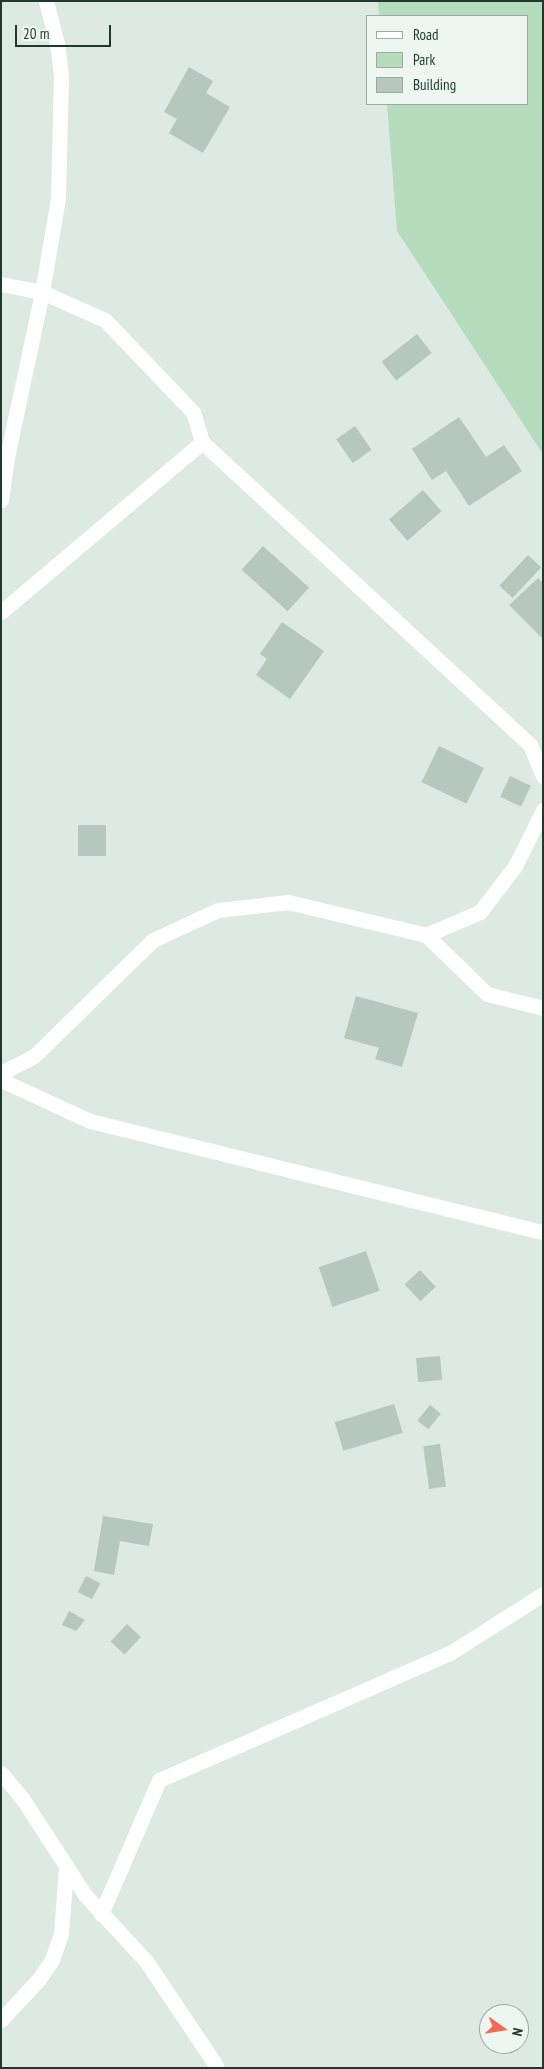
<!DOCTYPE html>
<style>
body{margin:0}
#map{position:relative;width:544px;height:2069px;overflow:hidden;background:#ddeae3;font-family:"PT Sans Narrow",sans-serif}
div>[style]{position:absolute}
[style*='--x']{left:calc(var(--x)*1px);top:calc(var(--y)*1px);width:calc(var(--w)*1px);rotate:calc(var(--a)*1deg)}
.green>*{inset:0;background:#b5dcbc}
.building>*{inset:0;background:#b6c7be;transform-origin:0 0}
.street>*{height:15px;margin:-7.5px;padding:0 7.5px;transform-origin:7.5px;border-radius:7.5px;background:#fff}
span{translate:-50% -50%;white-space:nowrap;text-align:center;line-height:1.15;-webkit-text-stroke:4px #edf6f1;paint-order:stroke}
.frame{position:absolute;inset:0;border:2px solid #1f392f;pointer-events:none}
.legend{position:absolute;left:366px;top:15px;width:162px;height:90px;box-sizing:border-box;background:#edf6f1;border:1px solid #9baaa3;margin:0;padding:6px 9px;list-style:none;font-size:15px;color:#1f392f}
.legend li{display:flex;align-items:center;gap:10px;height:25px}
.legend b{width:25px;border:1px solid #9baaa3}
.north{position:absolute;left:479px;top:2004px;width:50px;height:50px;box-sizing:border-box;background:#edf6f1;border:1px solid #9baaa3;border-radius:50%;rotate:103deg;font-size:14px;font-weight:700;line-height:20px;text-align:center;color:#1f392f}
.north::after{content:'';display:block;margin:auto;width:18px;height:22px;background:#f46951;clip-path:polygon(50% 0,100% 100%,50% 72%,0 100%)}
.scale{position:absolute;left:15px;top:25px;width:96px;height:22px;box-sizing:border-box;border:2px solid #1f392f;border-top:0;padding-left:6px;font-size:15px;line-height:18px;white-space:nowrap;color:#1f392f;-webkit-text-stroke:4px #edf6f1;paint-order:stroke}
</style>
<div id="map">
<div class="green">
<div style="clip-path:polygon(378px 1px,543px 1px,543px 454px,397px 231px,387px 104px,528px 104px,528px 16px,379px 16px)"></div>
</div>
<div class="building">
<div style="clip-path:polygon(189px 67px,213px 81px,206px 93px,230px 107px,203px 153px,169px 133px,177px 119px,164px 112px)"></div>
<div style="left:417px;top:334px;width:24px;height:45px;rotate:52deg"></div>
<div style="clip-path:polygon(459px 417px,486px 457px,504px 445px,522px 471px,469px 506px,446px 471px,432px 480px,412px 449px)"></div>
<div style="left:355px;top:426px;width:29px;height:23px;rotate:55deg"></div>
<div style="left:423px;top:490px;width:28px;height:45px;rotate:49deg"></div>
<div style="left:263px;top:546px;width:62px;height:32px;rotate:42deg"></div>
<div style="left:528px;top:555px;width:18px;height:42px;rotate:43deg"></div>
<div style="clip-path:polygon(538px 578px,543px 583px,543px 639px,509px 605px)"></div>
<div style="clip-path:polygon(282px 622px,324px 651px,290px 699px,256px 675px,267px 659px,260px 654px)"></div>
<div style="left:439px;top:746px;width:50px;height:40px;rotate:26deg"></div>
<div style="left:510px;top:776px;width:23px;height:23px;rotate:25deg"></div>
<div style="left:78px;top:825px;width:28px;height:31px"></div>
<div style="clip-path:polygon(356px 996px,418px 1013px,402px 1067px,375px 1059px,379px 1048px,344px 1038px)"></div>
<div style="left:366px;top:1251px;width:42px;height:50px;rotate:71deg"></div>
<div style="left:420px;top:1270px;width:23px;height:21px;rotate:47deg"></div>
<div style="left:440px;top:1356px;width:24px;height:24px;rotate:85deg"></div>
<div style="left:394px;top:1404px;width:30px;height:62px;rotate:73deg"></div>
<div style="left:430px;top:1405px;width:14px;height:20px;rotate:39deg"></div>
<div style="left:440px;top:1444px;width:43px;height:17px;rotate:82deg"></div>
<div style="clip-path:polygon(103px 1516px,153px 1524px,149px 1546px,120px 1541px,114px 1575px,94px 1571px)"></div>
<div style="left:86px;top:1576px;width:16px;height:18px;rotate:27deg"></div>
<div style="clip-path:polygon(69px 1611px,85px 1620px,76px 1631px,62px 1625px)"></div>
<div style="left:127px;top:1624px;width:19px;height:24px;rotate:43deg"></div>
</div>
<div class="street">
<div style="--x:1;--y:284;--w:42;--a:11"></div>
<div style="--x:42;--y:292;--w:69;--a:24"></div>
<div style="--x:105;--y:320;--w:127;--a:46.3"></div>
<div style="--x:193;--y:412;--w:31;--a:73"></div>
<div style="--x:1;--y:500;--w:43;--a:-82.1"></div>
<div style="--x:7;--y:457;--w:169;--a:-78"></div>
<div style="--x:42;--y:292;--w:95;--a:-80.3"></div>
<div style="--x:58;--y:198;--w:123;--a:-88.6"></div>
<div style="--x:61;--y:75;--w:31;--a:-97"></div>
<div style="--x:57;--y:44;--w:44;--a:-104.3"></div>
<div style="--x:1;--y:612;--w:263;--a:-40.2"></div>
<div style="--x:202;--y:442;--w:447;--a:42.7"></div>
<div style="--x:530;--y:745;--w:34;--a:67"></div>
<div style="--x:426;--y:935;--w:59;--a:-23.1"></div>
<div style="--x:480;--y:912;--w:58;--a:-52.7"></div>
<div style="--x:515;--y:866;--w:63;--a:-63.4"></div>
<div style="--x:1;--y:1073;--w:36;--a:-27"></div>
<div style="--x:33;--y:1057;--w:168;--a:-44.3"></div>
<div style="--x:153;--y:940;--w:72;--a:-24.8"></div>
<div style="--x:218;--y:910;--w:70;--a:-6.5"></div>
<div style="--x:288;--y:902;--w:142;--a:13.4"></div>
<div style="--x:426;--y:935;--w:85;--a:44"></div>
<div style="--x:487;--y:994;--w:58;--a:14"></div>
<div style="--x:1;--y:1080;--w:98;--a:24.7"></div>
<div style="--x:90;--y:1121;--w:466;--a:13.8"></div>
<div style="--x:1;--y:1773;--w:33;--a:50"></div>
<div style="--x:22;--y:1798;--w:116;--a:57"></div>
<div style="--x:85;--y:1895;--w:90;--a:47.3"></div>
<div style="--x:146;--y:1961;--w:125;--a:56.1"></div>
<div style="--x:101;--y:1914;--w:146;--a:-66.6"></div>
<div style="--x:159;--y:1780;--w:318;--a:-23.6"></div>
<div style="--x:450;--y:1653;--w:110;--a:-32.4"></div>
<div style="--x:1;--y:2020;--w:56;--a:-47.2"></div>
<div style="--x:39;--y:1979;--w:23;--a:-56"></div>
<div style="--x:52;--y:1960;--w:28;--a:-71"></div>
<div style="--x:61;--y:1934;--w:66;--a:-85.7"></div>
</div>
<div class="frame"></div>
<ul class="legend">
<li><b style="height:6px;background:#fff"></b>Road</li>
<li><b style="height:14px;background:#b5dcbc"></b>Park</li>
<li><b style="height:14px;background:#b6c7be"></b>Building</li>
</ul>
<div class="north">N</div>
<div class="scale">20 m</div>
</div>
